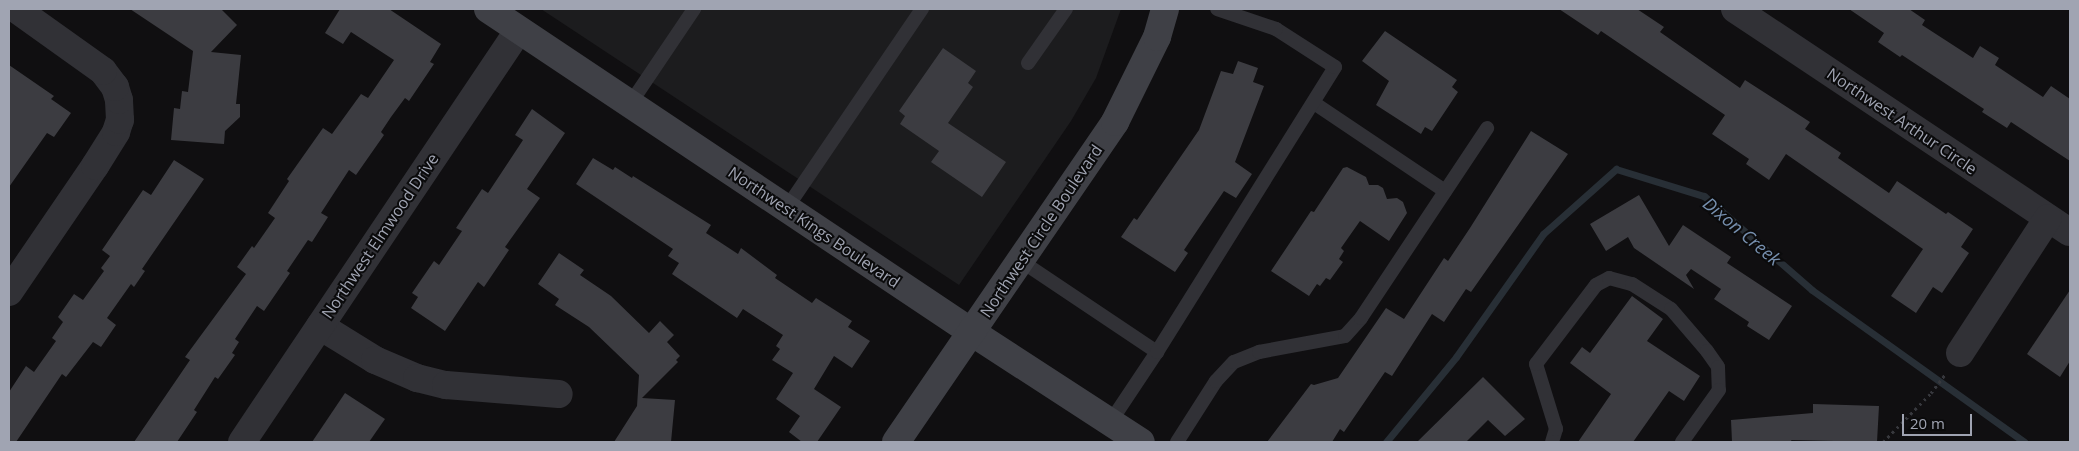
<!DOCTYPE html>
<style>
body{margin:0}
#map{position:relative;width:2079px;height:451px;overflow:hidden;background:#100f11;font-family:"Open Sans",sans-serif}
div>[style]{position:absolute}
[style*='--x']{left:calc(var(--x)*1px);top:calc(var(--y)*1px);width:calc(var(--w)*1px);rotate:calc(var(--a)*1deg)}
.built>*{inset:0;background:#1c1c1e}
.stream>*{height:7px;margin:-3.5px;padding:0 3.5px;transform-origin:3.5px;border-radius:3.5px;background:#282f36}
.building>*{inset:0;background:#3c3c41}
.path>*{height:3px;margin-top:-1.5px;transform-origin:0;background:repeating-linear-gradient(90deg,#37383d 0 2.5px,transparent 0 6.5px)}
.lane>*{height:14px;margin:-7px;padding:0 7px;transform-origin:7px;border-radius:7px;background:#313136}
.street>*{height:28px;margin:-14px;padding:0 14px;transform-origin:14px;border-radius:14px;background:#313136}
.secondary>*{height:28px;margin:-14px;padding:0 14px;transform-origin:14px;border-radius:14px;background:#3f4046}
span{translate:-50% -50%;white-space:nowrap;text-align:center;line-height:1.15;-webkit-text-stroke:4px #0b0b0c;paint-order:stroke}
.street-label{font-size:16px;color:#a0a4b2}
.water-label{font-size:18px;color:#768fae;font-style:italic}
.frame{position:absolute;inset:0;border:10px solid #a0a4b2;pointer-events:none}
.scale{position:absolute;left:1902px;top:414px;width:70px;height:22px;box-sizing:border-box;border:2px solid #a0a4b2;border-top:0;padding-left:6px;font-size:15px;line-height:18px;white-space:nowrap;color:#a0a4b2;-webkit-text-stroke:4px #0b0b0c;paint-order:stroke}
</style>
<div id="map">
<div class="built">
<div style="clip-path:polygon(541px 9px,1121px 9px,1096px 78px,1071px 121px,959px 285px)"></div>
</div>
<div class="stream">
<div style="--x:1386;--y:442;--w:110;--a:-50.5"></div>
<div style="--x:1456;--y:357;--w:151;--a:-54.7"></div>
<div style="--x:1543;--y:234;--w:98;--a:-41.7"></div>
<div style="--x:1616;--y:169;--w:92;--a:17.1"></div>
<div style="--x:1704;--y:196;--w:143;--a:41"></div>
<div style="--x:1812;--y:290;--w:261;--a:35.6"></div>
</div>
<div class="building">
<div style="clip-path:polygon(130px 9px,221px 9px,237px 25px,211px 52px,241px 55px,236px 104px,240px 104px,240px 117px,225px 131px,224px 144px,171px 140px,174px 108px,180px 109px,182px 91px,188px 92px,193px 51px)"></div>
<div style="clip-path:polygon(340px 9px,389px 9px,441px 44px,430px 62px,434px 64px,409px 101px,405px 98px,391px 117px,381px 132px,384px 135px,356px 175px,349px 170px,321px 213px,328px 217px,312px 242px,308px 240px,287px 271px,290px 273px,264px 311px,257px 306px,235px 339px,239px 342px,232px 353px,235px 355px,218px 379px,215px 377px,194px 410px,197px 412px,177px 442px,134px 442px,190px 360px,185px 357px,246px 274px,237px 267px,252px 246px,254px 248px,275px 218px,268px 213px,289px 181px,287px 179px,323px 128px,332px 134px,361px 94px,368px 98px,394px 60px,351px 32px,343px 44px,325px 33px)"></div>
<div style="clip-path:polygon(1559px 9px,1637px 9px,1664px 27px,1660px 32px,1740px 88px,1745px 80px,1810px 122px,1805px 129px,1841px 153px,1838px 158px,1889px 193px,1897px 181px,1946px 214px,1948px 212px,1973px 229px,1961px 247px,1969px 253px,1942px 293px,1933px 287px,1916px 313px,1891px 296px,1923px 249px,1786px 154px,1769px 180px,1746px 164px,1749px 159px,1712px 134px,1725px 115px,1601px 31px,1598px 35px)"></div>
<div style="clip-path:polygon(1849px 9px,1909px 9px,1925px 20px,1922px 25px,1973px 58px,1980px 46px,1999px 58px,1995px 65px,2043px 97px,2051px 86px,2070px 99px,2070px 161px,2011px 122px,2007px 128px,1982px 112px,1984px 109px,1902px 55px,1900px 57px,1878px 42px,1884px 33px)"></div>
<div style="clip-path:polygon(1385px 31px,1457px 80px,1452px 87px,1458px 92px,1432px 131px,1425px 127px,1421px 134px,1376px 105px,1389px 81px,1362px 61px)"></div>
<div style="clip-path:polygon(943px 48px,976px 71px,968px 83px,973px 87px,948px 123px,1006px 162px,982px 197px,931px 162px,939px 151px,900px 124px,905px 116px,899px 111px)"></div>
<div style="clip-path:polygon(1238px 61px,1258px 68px,1253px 82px,1264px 86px,1235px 162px,1252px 174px,1236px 198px,1224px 191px,1184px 250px,1188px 253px,1175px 272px,1121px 237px,1134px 218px,1137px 220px,1199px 130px,1221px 71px,1233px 74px)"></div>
<div style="clip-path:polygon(9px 65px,54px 96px,51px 99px,71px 113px,54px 137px,47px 133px,9px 187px)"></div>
<div style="clip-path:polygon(532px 109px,565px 133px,527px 189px,540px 198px,505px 247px,509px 250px,484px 287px,478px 282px,445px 331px,411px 308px,418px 297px,412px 293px,434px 261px,439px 265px,462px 231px,456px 228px,482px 189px,488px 193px,523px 140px,515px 135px)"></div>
<div style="clip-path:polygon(1531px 131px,1568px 154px,1471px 292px,1466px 289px,1444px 322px,1432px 314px,1392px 376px,1385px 372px,1344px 432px,1340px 429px,1332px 442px,1267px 442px,1311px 384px,1314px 385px,1338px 378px,1386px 308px,1404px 319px,1444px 258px,1448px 261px,1470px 228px)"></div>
<div style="clip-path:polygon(593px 158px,613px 170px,615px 167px,632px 178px,633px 176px,711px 225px,706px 233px,738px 254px,741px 248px,777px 275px,775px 278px,812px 303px,816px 298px,852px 321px,848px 327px,870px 341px,852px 368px,834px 356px,814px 389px,841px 407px,817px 442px,802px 442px,789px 432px,800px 416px,776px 399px,793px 373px,772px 360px,780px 349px,776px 346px,783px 335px,743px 309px,737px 318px,672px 274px,679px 263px,668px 256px,673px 249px,576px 184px)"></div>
<div style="clip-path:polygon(174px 160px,204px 179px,142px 269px,145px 271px,134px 287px,131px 284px,107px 318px,116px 325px,101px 347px,93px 342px,66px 377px,62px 374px,16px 442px,9px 442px,9px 392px,26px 366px,34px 372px,56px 341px,52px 338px,63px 322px,58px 317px,74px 294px,83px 300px,104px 271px,101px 268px,110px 256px,102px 250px,143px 190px,151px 195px)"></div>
<div style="clip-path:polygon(1347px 167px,1366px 177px,1369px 185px,1378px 185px,1383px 188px,1387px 199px,1397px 198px,1403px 202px,1407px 213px,1389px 241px,1360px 221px,1341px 248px,1344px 251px,1339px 259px,1343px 262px,1330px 280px,1326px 278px,1320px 286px,1317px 284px,1309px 296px,1271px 271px,1311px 211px,1314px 212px,1343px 168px)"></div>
<div style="clip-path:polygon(1639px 195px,1669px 246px,1683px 225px,1731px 257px,1727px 263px,1792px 306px,1769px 340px,1747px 326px,1749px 322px,1714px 299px,1721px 289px,1691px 269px,1686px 275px,1694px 289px,1634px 248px,1628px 237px,1606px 251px,1590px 224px)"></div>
<div style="clip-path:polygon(559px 253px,584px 270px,580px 275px,611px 296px,649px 333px,660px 321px,674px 335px,667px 342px,680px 356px,676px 360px,678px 362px,642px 398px,675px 400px,671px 442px,614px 442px,637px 406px,639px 375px,589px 327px,555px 305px,559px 299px,538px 284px)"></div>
<div style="clip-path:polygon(2070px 290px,2070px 361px,2060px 377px,2027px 354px)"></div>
<div style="clip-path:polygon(1632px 296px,1663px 319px,1647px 341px,1700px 376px,1684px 401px,1669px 391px,1633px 442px,1578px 442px,1611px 394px,1570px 363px,1582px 347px,1590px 353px)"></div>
<div style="clip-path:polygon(1483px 377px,1525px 419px,1505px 436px,1488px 420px,1466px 442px,1417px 442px)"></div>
<div style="clip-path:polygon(345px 393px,385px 419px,369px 442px,312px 442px)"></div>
<div style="clip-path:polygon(1813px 404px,1879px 406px,1877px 442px,1791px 440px,1792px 442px,1732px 442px,1731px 420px,1813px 413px)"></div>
</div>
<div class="path">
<div style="--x:1883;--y:442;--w:69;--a:-45.6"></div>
<div style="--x:1931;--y:393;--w:25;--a:-53"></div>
</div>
<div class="lane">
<div style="--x:1028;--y:63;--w:66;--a:-54.9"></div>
<div style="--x:1314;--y:103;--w:158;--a:33.9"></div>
<div style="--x:630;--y:104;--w:115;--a:-56"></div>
<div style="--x:786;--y:209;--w:242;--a:-55.8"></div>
<div style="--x:1021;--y:261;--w:164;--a:33.8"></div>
<div style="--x:1111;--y:421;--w:83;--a:-56.3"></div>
<div style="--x:1157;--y:352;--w:336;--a:-58"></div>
<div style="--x:1335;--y:67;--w:70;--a:-147.2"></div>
<div style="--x:1276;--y:29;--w:62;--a:-161.3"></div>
<div style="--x:1177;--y:442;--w:72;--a:-57.4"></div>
<div style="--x:1216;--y:381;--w:26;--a:-47"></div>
<div style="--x:1234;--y:362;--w:27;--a:-22"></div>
<div style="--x:1259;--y:352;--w:87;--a:-10.5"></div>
<div style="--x:1345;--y:336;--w:24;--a:-48"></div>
<div style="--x:1361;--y:318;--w:228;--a:-56.4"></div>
<div style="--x:1552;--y:442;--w:14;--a:-73"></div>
<div style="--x:1556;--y:429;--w:68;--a:-107.1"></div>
<div style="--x:1536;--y:364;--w:99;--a:-52.8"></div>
<div style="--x:1596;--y:285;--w:15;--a:-28"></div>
<div style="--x:1609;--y:278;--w:24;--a:15"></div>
<div style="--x:1632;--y:284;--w:46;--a:32.7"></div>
<div style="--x:1671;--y:309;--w:55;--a:49.4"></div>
<div style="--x:1707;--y:351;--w:19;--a:55"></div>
<div style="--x:1718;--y:367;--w:23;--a:88"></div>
<div style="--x:1719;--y:390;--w:64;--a:125.4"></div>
</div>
<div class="street">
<div style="--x:1735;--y:9;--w:402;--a:33.7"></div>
<div style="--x:9;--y:292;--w:153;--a:-55.7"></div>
<div style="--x:95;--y:166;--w:40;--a:-58"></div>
<div style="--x:116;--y:132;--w:13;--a:-72"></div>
<div style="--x:120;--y:120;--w:20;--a:-93"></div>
<div style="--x:119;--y:100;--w:14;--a:-107"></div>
<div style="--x:115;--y:87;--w:20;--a:-127"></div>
<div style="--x:103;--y:71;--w:107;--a:-144.5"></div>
<div style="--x:320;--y:326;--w:65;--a:31.7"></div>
<div style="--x:375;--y:360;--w:46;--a:23.2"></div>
<div style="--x:417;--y:378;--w:30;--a:14"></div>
<div style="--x:446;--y:385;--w:113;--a:4.6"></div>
<div style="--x:1960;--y:353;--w:161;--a:-56.9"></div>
<div style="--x:242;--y:442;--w:496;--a:-56.1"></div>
</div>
<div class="secondary">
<div style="--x:488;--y:9;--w:583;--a:33.74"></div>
<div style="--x:973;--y:333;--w:200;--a:33"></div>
<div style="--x:896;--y:442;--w:388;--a:-55.6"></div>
<div style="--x:1115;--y:122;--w:95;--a:-63.7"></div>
<div style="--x:1157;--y:37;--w:29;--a:-74"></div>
</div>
<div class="street-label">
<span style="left:1902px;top:121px;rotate:34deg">Northwest Arthur Circle</span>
<span style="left:814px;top:227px;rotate:34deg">Northwest Kings Boulevard</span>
<span style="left:1041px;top:231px;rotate:-56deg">Northwest Circle Boulevard</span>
<span style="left:380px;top:236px;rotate:-56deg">Northwest Elmwood Drive</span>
</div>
<div class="water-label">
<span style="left:1742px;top:231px;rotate:40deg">Dixon Creek</span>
</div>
<div class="frame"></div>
<div class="scale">20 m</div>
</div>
